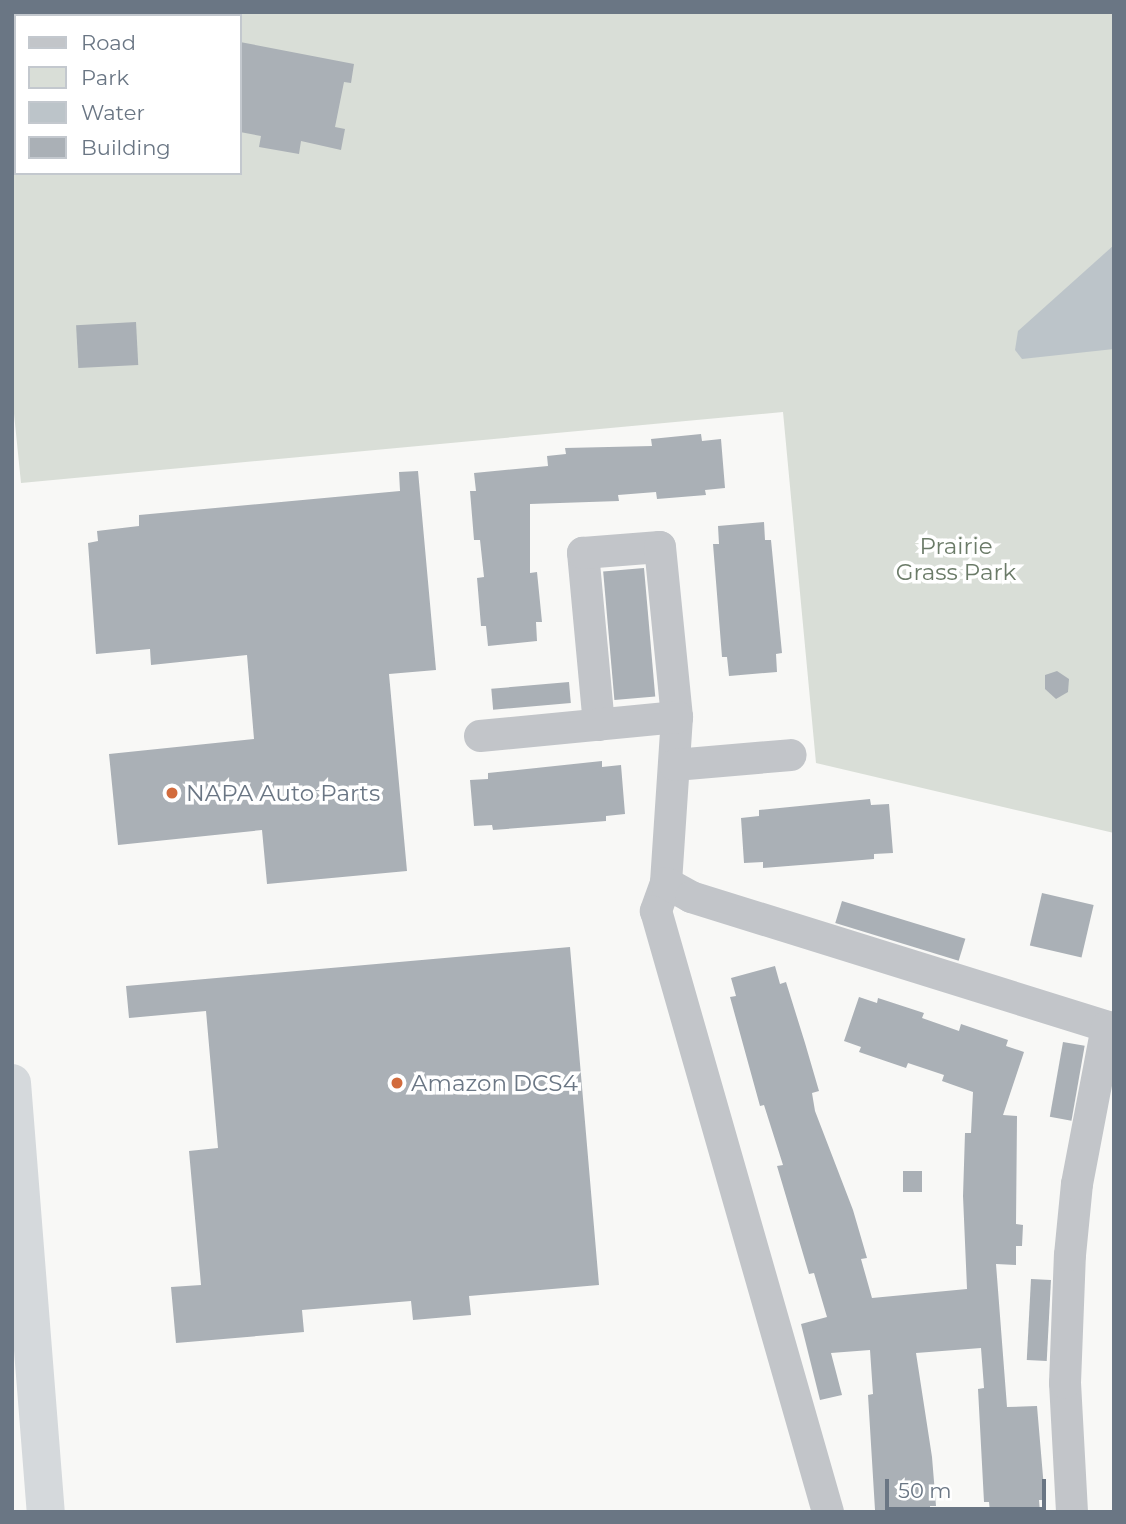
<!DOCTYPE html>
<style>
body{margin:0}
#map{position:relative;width:1126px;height:1524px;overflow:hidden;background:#f8f8f6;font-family:Montserrat,sans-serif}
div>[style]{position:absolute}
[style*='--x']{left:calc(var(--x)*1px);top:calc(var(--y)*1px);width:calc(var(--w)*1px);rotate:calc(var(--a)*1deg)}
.green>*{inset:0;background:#d9ded7}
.water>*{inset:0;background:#bcc4c9}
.building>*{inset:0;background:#aab0b6;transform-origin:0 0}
.minor>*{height:32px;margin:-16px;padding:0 16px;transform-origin:16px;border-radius:16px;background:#c2c5c9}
.highway>*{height:38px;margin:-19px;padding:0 19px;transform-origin:19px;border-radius:19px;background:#d5d9dc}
.dots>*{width:19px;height:19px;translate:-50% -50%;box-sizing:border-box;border:4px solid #fff;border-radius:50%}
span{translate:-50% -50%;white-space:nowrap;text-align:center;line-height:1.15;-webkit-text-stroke:7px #fff;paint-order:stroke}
.park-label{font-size:23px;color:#6b7b68}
.poi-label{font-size:23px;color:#6a7684}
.left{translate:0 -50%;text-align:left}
.frame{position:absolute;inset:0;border:14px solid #6a7684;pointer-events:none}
.legend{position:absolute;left:14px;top:14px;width:228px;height:161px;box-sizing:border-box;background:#fff;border:2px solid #c3c8ce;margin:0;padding:9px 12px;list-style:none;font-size:21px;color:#6a7684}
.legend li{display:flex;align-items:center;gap:14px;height:35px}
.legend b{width:35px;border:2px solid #c3c8ce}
.scale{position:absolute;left:885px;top:1479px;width:161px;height:32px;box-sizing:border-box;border:4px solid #6a7684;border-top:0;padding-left:9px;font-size:21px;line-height:24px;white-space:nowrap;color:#6a7684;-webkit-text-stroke:5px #fff;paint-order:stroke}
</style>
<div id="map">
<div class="green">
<div style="clip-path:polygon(evenodd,12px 12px,1114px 12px,1114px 833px,816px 763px,783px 412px,21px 483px,12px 394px,12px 12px,16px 16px,240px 16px,240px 173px,16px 173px,16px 16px)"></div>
</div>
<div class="water">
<div style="clip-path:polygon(1114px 245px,1114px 349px,1022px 359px,1015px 350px,1018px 331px)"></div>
</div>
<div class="building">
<div style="clip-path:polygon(240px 42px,354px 64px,351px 83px,344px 82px,335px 127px,345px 129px,341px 150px,301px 141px,299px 154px,259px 147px,261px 136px,240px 132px)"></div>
<div style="left:136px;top:322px;width:43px;height:60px;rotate:87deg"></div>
<div style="clip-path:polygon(701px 434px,702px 441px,721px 439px,725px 488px,705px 490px,706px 495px,657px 499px,656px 492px,618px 495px,619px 501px,530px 504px,530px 573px,537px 572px,542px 622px,536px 622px,537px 641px,488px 646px,486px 626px,481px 626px,477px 578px,484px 577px,480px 540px,474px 540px,470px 491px,476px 491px,474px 473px,548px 466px,547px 456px,566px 454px,565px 448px,652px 446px,651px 439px)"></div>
<div style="clip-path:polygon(418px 471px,436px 670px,389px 674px,407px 871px,267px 884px,262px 830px,118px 845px,109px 754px,254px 739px,247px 655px,151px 665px,150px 649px,96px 654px,88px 543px,98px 541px,97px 531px,139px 526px,139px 515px,400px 491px,399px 472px)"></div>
<div style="clip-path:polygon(764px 522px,765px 540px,771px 540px,782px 653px,776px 654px,777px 672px,729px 676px,727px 657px,722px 657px,713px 544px,719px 544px,718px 526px)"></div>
<div style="left:644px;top:568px;width:129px;height:41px;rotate:85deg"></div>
<div style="clip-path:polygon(1057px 671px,1069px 679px,1068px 692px,1056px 699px,1045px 689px,1045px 675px)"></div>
<div style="left:569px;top:682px;width:21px;height:78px;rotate:85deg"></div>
<div style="clip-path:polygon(602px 761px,602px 767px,621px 765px,625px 814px,606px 816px,606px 821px,557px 825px,493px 830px,492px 825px,474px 826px,470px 780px,488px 779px,488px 773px)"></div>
<div style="clip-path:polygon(870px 799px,871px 805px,889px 804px,893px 853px,874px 854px,874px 859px,826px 863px,763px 868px,763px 862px,744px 863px,741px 818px,759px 816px,759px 810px)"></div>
<div style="left:1042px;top:893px;width:53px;height:54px;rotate:13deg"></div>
<div style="left:842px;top:901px;width:129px;height:23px;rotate:17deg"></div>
<div style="clip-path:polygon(570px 947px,599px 1285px,469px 1296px,471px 1315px,413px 1320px,411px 1301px,302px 1310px,304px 1332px,176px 1343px,171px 1287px,201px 1285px,189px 1151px,218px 1148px,206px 1011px,129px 1018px,126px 986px)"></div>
<div style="clip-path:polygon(775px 966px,780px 984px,786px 982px,805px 1043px,819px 1091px,812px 1093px,815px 1111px,853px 1210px,867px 1258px,861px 1259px,872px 1298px,967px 1289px,963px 1196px,965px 1133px,971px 1133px,973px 1092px,942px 1081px,944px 1075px,908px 1063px,906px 1068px,859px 1052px,861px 1047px,844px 1041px,859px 997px,877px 1003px,878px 998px,924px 1013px,922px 1018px,959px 1031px,961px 1024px,1008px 1040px,1006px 1046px,1024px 1052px,1003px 1115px,1017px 1116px,1016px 1224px,1023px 1225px,1022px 1246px,1016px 1246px,1016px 1265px,996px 1264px,1007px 1407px,1037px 1406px,1045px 1500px,1039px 1500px,1040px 1512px,990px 1512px,989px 1502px,984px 1502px,978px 1389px,984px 1388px,981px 1348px,916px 1353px,932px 1457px,936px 1506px,930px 1506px,930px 1512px,875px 1510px,868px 1395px,873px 1394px,870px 1350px,831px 1353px,842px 1395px,820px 1400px,801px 1324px,827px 1317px,814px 1273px,809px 1274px,777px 1166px,783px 1165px,764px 1105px,760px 1106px,730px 997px,736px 996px,731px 978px)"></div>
<div style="left:1063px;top:1042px;width:22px;height:76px;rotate:10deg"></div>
<div style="left:903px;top:1171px;width:19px;height:21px"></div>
<div style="left:1031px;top:1279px;width:20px;height:81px;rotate:3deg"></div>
</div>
<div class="minor">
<div style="--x:599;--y:725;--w:173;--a:-95.3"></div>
<div style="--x:583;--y:553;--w:77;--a:-4.5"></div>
<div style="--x:660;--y:547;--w:171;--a:84.3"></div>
<div style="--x:677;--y:717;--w:166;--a:93.8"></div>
<div style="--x:666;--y:883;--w:30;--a:110"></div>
<div style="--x:656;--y:911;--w:625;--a:74.03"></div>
<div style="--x:480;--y:736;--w:198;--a:-5.5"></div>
<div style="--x:675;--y:765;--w:116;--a:-4.9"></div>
<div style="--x:666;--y:883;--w:29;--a:29"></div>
<div style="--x:691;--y:897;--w:443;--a:17.3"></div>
<div style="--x:1072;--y:1512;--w:129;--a:-93.1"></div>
<div style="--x:1065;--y:1383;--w:128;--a:-87.8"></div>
<div style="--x:1070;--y:1255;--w:71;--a:-84.4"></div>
<div style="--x:1077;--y:1184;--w:160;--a:-79.2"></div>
</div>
<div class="highway">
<div style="--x:12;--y:1083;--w:430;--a:85.5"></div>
</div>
<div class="dots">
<div style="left:172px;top:793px;background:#d26b3c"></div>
<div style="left:397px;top:1083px;background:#d26b3c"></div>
</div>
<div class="park-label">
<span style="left:956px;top:559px">Prairie<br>Grass Park</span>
</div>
<div class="poi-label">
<span class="left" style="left:186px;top:793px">NAPA Auto Parts</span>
<span class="left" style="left:411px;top:1083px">Amazon DCS4</span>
</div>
<div class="frame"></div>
<ul class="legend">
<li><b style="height:9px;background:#c2c5c9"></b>Road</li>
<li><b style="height:19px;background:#d9ded7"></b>Park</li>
<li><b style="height:19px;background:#bcc4c9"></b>Water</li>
<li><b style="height:19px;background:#aab0b6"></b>Building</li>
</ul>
<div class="scale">50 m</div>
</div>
